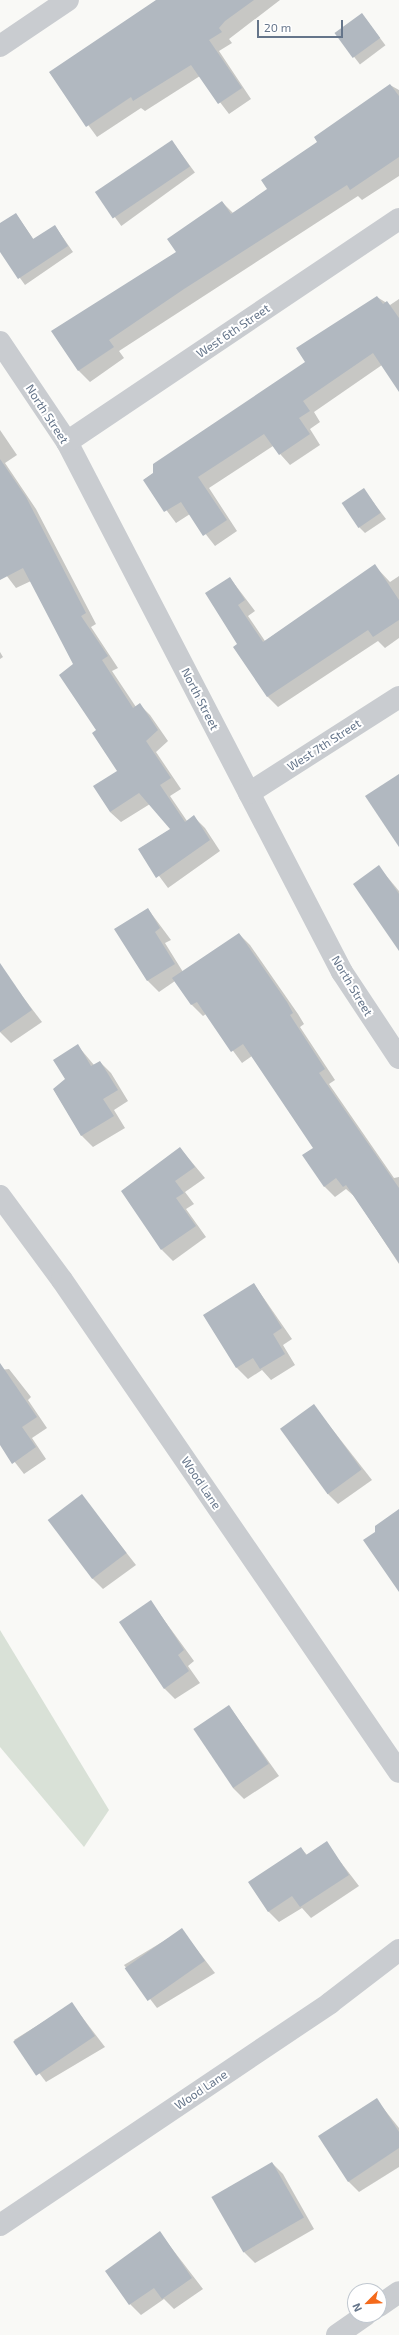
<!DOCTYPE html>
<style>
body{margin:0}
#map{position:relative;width:399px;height:2335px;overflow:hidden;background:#f9f9f6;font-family:"Exo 2",sans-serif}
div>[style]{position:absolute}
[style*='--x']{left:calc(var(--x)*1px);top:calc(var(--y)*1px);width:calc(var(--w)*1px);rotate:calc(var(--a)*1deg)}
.green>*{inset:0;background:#d9e1d7}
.shadow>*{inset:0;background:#0003;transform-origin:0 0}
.building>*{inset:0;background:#b1b8c0;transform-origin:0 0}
.minor>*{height:22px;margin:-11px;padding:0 11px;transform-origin:11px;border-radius:11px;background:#c9ccd0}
span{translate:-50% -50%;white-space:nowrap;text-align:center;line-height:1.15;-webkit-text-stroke:4px #fff;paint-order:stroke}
.street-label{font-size:12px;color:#65758a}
.north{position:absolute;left:347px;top:2283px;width:40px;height:40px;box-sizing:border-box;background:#fff;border:1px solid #c1c8d0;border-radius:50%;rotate:246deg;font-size:11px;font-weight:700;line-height:16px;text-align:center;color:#65758a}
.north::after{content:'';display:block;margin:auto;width:14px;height:18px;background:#f46a1b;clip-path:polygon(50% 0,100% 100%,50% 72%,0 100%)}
.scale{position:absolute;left:257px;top:20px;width:86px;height:18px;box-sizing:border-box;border:2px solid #65758a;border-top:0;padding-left:5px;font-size:12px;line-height:14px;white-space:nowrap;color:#65758a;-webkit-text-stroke:3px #fff;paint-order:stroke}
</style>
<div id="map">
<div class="green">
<div style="clip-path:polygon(0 1630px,109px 1810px,84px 1847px,0 1747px)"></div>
</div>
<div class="shadow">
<div style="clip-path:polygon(157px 0,280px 0,229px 39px,232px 43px,219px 51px,251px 99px,229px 114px,200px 76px,145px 111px,141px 108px,97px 137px,50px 73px)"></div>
<div style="left:362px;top:14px;width:39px;height:32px;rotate:53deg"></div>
<div style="clip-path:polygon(390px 85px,399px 90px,399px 176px,362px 200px,358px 196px,119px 351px,124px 358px,90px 382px,79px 371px,53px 331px,177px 252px,222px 202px,233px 213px,269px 189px,318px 143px)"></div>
<div style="left:172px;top:141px;width:39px;height:91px;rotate:54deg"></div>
<div style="clip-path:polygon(16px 214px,34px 240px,55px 226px,73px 252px,25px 285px,0 250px,0 224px)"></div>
<div style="clip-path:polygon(377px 297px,390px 305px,399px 299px,399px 388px,382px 365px,314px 412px,320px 422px,310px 429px,320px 445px,290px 465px,273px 446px,209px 488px,237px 531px,215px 546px,190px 514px,176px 523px,144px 480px,306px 362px)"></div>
<div style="clip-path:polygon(0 430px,17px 455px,5px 463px,36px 509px,96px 624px,91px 627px,118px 668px,112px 671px,136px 707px,140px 705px,150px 715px,168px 741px,156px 752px,181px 789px,170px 796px,187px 821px,194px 817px,205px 828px,220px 851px,168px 888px,139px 849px,171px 829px,150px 804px,121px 822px,110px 812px,118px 771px,97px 730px,74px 664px,31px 581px,16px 588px,0 567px)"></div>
<div style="clip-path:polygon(364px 490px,386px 519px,365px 533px,359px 527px)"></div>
<div style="clip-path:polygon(375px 566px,390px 582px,399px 576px,399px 638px,385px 648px,378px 641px,278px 707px,267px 696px,238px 645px,230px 578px,255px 611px,248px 616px,265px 641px)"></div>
<div style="clip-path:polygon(0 652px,3px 657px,0 659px)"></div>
<div style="clip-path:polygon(379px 867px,399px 891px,399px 949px)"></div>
<div style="clip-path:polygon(148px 909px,171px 940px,165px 943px,183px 972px,239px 934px,250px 945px,298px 1014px,304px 1024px,300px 1027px,335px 1080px,329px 1084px,394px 1178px,399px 1177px,399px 1264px,355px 1197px,346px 1189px,335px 1197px,324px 1186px,314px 1148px,252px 1056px,242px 1063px,206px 1014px,203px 1016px,192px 1005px,175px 981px,159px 992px,148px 981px,116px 929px)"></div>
<div style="clip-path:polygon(0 967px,42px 1022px,11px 1043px,0 1032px)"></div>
<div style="clip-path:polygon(78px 1046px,94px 1065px,100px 1062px,111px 1073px,128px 1101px,114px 1110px,125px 1128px,93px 1147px,82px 1136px,54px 1090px,66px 1080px)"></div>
<div style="clip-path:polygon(180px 1148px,205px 1178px,185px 1192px,194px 1204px,186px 1209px,206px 1237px,173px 1261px,162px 1250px)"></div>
<div style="clip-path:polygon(254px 1284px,292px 1339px,283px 1345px,295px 1365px,271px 1380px,262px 1370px,248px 1379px,237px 1368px,204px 1315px)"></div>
<div style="clip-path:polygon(9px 1369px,31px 1397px,28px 1400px,47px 1428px,32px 1438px,46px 1459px,24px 1474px,0 1443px,0 1370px)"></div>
<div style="clip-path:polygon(314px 1406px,372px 1480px,338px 1504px,327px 1493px)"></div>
<div style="clip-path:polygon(82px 1496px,136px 1565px,103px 1589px,92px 1578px)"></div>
<div style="clip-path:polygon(151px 1602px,194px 1661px,188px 1666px,200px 1683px,175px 1699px,164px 1688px)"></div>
<div style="clip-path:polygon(229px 1706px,279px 1776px,244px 1799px,233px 1788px)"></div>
<div style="clip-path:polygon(326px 1843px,359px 1886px,311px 1918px,302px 1908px,279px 1922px,268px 1911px,301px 1848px,307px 1855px)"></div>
<div style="clip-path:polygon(182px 1930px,215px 1973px,157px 2008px,124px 1965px)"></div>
<div style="clip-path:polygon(72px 2004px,105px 2047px,46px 2082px,14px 2040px)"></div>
<div style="clip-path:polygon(376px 2099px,399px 2128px,399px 2167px,359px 2192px,348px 2181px)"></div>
<div style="clip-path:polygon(272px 2163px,283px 2174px,314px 2229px,255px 2263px,244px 2252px,213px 2197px)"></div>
<div style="clip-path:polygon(160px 2233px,203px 2289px,174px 2309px,164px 2299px,141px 2315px,130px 2304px)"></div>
</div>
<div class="building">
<div style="clip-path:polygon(156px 0,254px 0,225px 21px,219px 28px,222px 32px,209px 40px,242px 88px,218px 104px,191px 65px,133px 101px,131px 97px,86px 127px,49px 72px)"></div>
<div style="left:362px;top:13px;width:31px;height:34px;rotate:54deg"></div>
<div style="clip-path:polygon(390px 84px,399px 96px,399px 157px,350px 190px,347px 185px,184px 289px,109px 340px,114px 347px,78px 371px,51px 331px,176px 252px,167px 239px,222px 201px,231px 214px,267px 189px,261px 180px,317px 142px,314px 137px)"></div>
<div style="left:172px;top:140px;width:32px;height:93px;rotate:56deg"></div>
<div style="clip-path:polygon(16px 213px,33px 239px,55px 225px,68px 246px,18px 279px,0 252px,0 223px)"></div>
<div style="clip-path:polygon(377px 296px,383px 304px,387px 301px,399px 318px,399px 392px,373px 353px,303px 401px,310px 411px,299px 418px,310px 434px,279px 455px,264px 434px,198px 477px,227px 520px,203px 536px,181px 502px,164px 512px,143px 480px,153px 473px,153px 464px,305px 362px,296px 348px)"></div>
<div style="clip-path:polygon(0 459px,26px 497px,86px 613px,81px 616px,108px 656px,102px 660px,133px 708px,140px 703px,158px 730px,146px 741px,171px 778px,160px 785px,185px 822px,194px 815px,210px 840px,156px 878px,138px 849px,170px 829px,139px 793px,110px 812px,93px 786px,117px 771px,92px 733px,96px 730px,59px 675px,73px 664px,23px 568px,0 580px)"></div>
<div style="left:364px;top:488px;width:30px;height:27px;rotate:56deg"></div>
<div style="clip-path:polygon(375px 564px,399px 600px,399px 620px,373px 637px,368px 630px,267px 697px,233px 647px,237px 644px,205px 593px,230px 577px,245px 600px,238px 605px,263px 642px)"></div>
<div style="clip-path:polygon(399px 774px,399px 847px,365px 796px)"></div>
<div style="clip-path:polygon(379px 865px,399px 894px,399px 951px,353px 884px)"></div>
<div style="clip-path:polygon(148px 908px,160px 928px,155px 932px,175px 964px,147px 981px,114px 929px)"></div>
<div style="clip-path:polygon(239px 933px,287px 1002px,293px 1013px,290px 1015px,325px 1069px,319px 1073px,399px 1188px,399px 1263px,346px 1185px,343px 1187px,336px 1178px,324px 1187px,302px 1155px,313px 1148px,243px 1044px,231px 1052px,197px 1002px,191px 1005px,172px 978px)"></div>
<div style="clip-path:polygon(0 963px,32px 1010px,0 1032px)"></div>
<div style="clip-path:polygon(78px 1044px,91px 1066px,100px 1061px,118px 1090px,103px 1099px,114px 1116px,81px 1136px,53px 1089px,65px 1079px,53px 1060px)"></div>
<div style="clip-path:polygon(180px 1147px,195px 1167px,175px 1181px,184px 1193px,176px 1198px,196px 1226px,161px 1250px,121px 1191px)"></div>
<div style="clip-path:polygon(254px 1283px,282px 1328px,273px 1334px,285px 1354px,260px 1369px,253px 1358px,236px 1368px,203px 1315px)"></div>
<div style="clip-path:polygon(0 1363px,37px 1417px,22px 1427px,36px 1447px,12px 1464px,0 1445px)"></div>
<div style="left:314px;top:1404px;width:81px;height:42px;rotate:54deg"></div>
<div style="left:82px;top:1494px;width:74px;height:43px;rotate:53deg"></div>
<div style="clip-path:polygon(399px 1509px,399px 1592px,363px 1540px,375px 1532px,375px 1526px)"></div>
<div style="clip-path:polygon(151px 1600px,184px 1650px,178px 1655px,189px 1671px,164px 1689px,119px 1622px)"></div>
<div style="left:229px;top:1705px;width:71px;height:43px;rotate:56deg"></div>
<div style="clip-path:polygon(327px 1841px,349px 1875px,300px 1907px,292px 1896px,268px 1912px,248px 1882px,301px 1847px,306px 1855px)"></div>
<div style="left:182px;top:1928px;width:40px;height:70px;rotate:55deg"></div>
<div style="left:72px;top:2002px;width:41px;height:71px;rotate:56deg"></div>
<div style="clip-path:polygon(377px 2098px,399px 2132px,399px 2148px,348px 2182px,318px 2136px)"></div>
<div style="left:272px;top:2162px;width:64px;height:70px;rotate:60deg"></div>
<div style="clip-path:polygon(160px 2231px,192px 2278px,162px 2299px,154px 2288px,129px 2305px,105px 2271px)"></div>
</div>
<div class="minor">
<div style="--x:0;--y:46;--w:82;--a:-34.1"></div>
<div style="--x:0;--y:342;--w:120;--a:56.2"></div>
<div style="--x:67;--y:442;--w:597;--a:62.58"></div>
<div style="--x:342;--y:972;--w:103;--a:56.5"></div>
<div style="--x:67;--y:442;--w:400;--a:-33.9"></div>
<div style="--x:249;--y:793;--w:178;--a:-32.6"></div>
<div style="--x:0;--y:1196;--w:104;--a:53.6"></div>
<div style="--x:62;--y:1280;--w:596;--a:55.59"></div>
<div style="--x:0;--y:2225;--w:398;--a:-33.9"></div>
<div style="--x:330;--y:2003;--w:87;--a:-37.5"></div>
<div style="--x:379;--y:2306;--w:24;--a:-35"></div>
<div style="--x:337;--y:2335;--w:35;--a:-35"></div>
</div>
<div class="street-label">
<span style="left:233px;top:331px;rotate:-34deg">West 6th Street</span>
<span style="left:47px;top:414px;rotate:57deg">North Street</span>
<span style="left:200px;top:699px;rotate:63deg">North Street</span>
<span style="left:324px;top:745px;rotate:-33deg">West 7th Street</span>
<span style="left:352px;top:986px;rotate:59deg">North Street</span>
<span style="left:201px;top:1483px;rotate:56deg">Wood Lane</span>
<span style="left:201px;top:2090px;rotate:-34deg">Wood Lane</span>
</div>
<div class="north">N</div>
<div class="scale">20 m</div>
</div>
